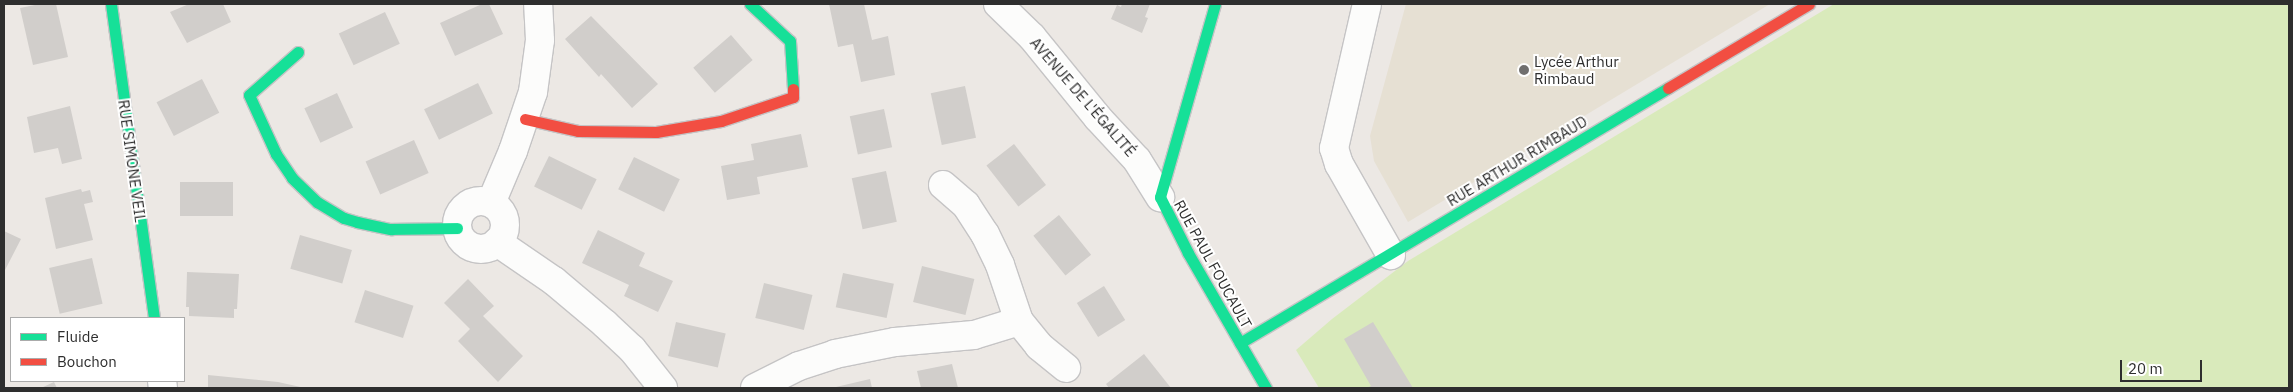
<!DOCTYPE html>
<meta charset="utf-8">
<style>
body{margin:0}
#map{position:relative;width:2293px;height:392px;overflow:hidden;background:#ece8e4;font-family:"IBM Plex Sans",sans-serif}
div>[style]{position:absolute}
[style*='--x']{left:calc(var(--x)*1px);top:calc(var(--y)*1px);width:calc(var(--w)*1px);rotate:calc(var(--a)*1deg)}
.education>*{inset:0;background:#e6e0d3}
.pitch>*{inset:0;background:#d9eabb}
.building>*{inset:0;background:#d1cecb;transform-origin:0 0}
.roads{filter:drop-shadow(1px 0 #c5c4c5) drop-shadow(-1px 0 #c5c4c5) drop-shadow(0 1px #c5c4c5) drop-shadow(0 -1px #c5c4c5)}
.street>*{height:28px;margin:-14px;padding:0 14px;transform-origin:14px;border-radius:14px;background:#fcfcfb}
.street>.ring{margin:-14px;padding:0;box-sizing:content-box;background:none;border:28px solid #fcfcfb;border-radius:50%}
.fast>*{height:11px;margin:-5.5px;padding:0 5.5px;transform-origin:5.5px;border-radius:5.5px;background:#16e098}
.jam>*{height:11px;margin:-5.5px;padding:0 5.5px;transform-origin:5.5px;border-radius:5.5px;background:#f24e42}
.dots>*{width:14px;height:14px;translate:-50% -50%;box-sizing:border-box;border:2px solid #fff;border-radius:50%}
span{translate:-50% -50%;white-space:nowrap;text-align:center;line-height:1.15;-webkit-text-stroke:4px #fff;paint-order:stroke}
.poi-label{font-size:15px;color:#2e2e2e}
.left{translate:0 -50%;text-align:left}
.street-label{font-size:15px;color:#2e2e2e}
.frame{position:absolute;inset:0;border:5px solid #2e2e2e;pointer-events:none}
.legend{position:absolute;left:10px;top:317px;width:175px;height:65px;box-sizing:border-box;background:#fff;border:1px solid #ababab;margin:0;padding:6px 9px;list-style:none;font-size:15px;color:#2e2e2e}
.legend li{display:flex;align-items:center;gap:10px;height:25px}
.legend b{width:25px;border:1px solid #ababab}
.scale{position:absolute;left:2120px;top:360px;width:82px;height:22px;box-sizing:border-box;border:2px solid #2e2e2e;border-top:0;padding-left:6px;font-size:15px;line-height:18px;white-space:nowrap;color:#2e2e2e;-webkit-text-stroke:4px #fff;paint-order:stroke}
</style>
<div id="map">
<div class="education">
<div style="clip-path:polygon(1406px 4px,1770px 4px,1408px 222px,1374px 161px,1370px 136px)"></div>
</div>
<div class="pitch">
<div style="clip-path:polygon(1834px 4px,2289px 4px,2289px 388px,1319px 388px,1296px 350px,1332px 319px,1408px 261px)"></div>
</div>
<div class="building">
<div style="clip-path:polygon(40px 4px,56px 4px,68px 57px,33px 65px,20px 8px)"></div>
<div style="clip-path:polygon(189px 4px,223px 4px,231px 22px,187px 43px,170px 12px)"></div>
<div style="clip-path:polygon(482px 4px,489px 4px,503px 34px,455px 56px,440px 23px)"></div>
<div style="clip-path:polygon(829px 4px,864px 4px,872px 40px,888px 36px,895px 75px,861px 82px,853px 44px,838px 47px)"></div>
<div style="clip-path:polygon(1122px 4px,1150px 4px,1145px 17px,1148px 18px,1142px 33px,1111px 19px,1117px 5px,1121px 7px)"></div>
<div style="left:385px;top:12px;width:35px;height:51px;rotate:65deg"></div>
<div style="clip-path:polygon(591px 16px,658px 84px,632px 108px,601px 74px,599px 77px,565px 39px)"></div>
<div style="left:731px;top:35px;width:33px;height:50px;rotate:49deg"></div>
<div style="left:202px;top:79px;width:38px;height:51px;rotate:63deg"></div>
<div style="left:478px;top:83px;width:34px;height:60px;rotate:64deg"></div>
<div style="left:965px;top:86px;width:53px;height:35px;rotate:78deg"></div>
<div style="left:337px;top:93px;width:38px;height:36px;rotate:65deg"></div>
<div style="clip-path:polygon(70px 106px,82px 159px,62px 164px,58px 148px,34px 153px,27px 117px)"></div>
<div style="left:884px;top:109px;width:39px;height:35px;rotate:78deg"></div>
<div style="clip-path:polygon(801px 134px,808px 167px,757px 177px,760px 194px,727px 200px,721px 166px,754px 160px,751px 144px)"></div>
<div style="left:414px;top:140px;width:36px;height:53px;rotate:66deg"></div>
<div style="left:1014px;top:144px;width:52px;height:35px;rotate:52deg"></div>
<div style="left:549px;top:156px;width:53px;height:34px;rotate:26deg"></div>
<div style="left:634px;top:157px;width:51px;height:36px;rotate:26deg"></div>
<div style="left:886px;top:171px;width:52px;height:35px;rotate:78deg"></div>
<div style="left:180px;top:182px;width:53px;height:34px"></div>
<div style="clip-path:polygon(81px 189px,82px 192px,90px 190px,93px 202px,84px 204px,93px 240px,56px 249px,45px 198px)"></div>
<div style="left:1059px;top:215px;width:51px;height:33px;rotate:51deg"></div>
<div style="clip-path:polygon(598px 230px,645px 253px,639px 266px,673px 281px,658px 312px,624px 296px,629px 285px,582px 263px)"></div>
<div style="clip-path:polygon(4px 231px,21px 239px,4px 272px)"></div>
<div style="left:300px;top:235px;width:54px;height:35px;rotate:16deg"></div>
<div style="left:92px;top:258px;width:47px;height:44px;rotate:77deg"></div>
<div style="left:922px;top:266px;width:54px;height:37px;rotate:14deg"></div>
<div style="clip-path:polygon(187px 272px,239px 274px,237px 309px,234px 309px,234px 318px,189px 316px,189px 307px,186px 307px)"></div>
<div style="left:843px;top:273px;width:52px;height:35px;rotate:12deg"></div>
<div style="clip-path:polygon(468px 279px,494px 306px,483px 316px,523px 356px,498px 382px,458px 341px,470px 329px,444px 303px)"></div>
<div style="left:764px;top:283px;width:50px;height:36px;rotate:14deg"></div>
<div style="left:1104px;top:286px;width:40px;height:32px;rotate:58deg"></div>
<div style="left:365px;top:290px;width:51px;height:34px;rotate:18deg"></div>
<div style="left:676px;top:322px;width:51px;height:35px;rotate:13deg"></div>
<div style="clip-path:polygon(1373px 322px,1413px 388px,1366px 388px,1371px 386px,1344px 339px)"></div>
<div style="clip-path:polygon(1144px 354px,1171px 388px,1109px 388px,1106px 384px)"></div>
<div style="clip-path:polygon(952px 364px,958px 388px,921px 388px,917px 371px)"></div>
<div style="clip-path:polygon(208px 375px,278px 382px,305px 388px,208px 388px)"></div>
<div style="clip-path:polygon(870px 379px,872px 388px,837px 388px,836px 387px)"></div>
<div style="clip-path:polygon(54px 382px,57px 388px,41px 388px)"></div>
</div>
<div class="roads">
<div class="street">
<div style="--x:998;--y:4;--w:47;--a:44.1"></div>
<div style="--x:1032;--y:37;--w:104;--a:50.8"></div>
<div style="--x:1098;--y:118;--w:57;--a:47.1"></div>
<div style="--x:1137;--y:160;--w:44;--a:58.1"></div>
<div style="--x:1367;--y:4;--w:148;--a:102.9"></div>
<div style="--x:1334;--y:148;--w:17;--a:73"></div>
<div style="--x:1339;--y:164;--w:105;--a:60.3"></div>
<div style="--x:943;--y:185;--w:30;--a:41"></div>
<div style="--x:966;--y:205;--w:35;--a:57"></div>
<div style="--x:985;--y:234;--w:34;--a:64"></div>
<div style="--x:1000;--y:265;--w:59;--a:71.3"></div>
<div style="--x:1019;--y:321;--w:32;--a:51"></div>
<div style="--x:1039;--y:346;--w:35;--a:39"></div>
<div class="ring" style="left:457px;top:201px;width:20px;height:20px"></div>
<div style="--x:491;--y:203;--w:56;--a:-67.1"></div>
<div style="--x:513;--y:151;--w:62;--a:-71.3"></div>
<div style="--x:533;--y:92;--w:52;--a:-82.3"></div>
<div style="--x:540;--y:40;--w:36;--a:-93"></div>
<div style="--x:497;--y:242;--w:69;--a:34.4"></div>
<div style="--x:554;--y:281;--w:67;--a:40.1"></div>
<div style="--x:605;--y:324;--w:37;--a:43"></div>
<div style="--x:632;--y:349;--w:50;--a:51.5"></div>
<div style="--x:162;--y:381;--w:7;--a:82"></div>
<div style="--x:755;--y:388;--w:49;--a:-26.6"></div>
<div style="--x:799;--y:366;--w:38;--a:-18"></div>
<div style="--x:835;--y:354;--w:61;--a:-11.3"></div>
<div style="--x:895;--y:342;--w:79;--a:-5.1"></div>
<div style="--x:974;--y:335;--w:47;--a:-17.3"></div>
</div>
<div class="fast">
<div style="--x:111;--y:4;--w:317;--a:82.2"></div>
<div style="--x:750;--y:4;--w:54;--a:42.8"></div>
<div style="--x:790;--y:41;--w:48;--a:86.4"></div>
<div style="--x:1215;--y:4;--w:201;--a:105.9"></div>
<div style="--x:1160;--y:197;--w:63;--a:63.4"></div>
<div style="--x:1188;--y:253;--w:156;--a:60"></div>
<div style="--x:298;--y:52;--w:65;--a:138.7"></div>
<div style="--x:249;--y:95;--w:65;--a:65.4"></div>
<div style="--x:276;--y:154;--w:29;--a:56"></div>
<div style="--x:292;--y:178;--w:35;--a:44"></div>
<div style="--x:317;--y:202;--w:31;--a:31"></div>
<div style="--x:344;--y:218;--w:14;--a:17"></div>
<div style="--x:357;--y:222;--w:35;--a:12"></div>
<div style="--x:391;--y:229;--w:66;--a:-0.9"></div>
<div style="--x:1240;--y:343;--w:498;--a:-30.8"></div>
</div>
<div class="jam">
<div style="--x:1668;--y:88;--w:164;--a:-30.8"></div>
<div style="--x:525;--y:119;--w:54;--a:12.8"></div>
<div style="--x:578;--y:131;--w:78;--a:0.7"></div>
<div style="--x:656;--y:132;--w:66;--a:-9.6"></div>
<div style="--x:721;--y:121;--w:76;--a:-18.4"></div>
<div style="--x:793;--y:97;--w:8;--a:-90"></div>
</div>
</div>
<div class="dots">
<div style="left:1524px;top:70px;background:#706f6e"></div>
</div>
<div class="poi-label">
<span class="left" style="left:1534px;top:70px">Lycée Arthur<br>Rimbaud</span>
</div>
<div class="street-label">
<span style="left:1083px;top:97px;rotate:49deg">AVENUE DE L'ÉGALITÉ</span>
<span style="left:132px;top:161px;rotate:82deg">RUE SIMONE VEIL</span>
<span style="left:1517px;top:161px;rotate:-31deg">RUE ARTHUR RIMBAUD</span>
<span style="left:1213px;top:264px;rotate:61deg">RUE PAUL FOUCAULT</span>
</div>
<div class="frame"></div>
<ul class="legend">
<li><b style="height:6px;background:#16e098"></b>Fluide</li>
<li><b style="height:6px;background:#f24e42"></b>Bouchon</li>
</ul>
<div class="scale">20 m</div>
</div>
